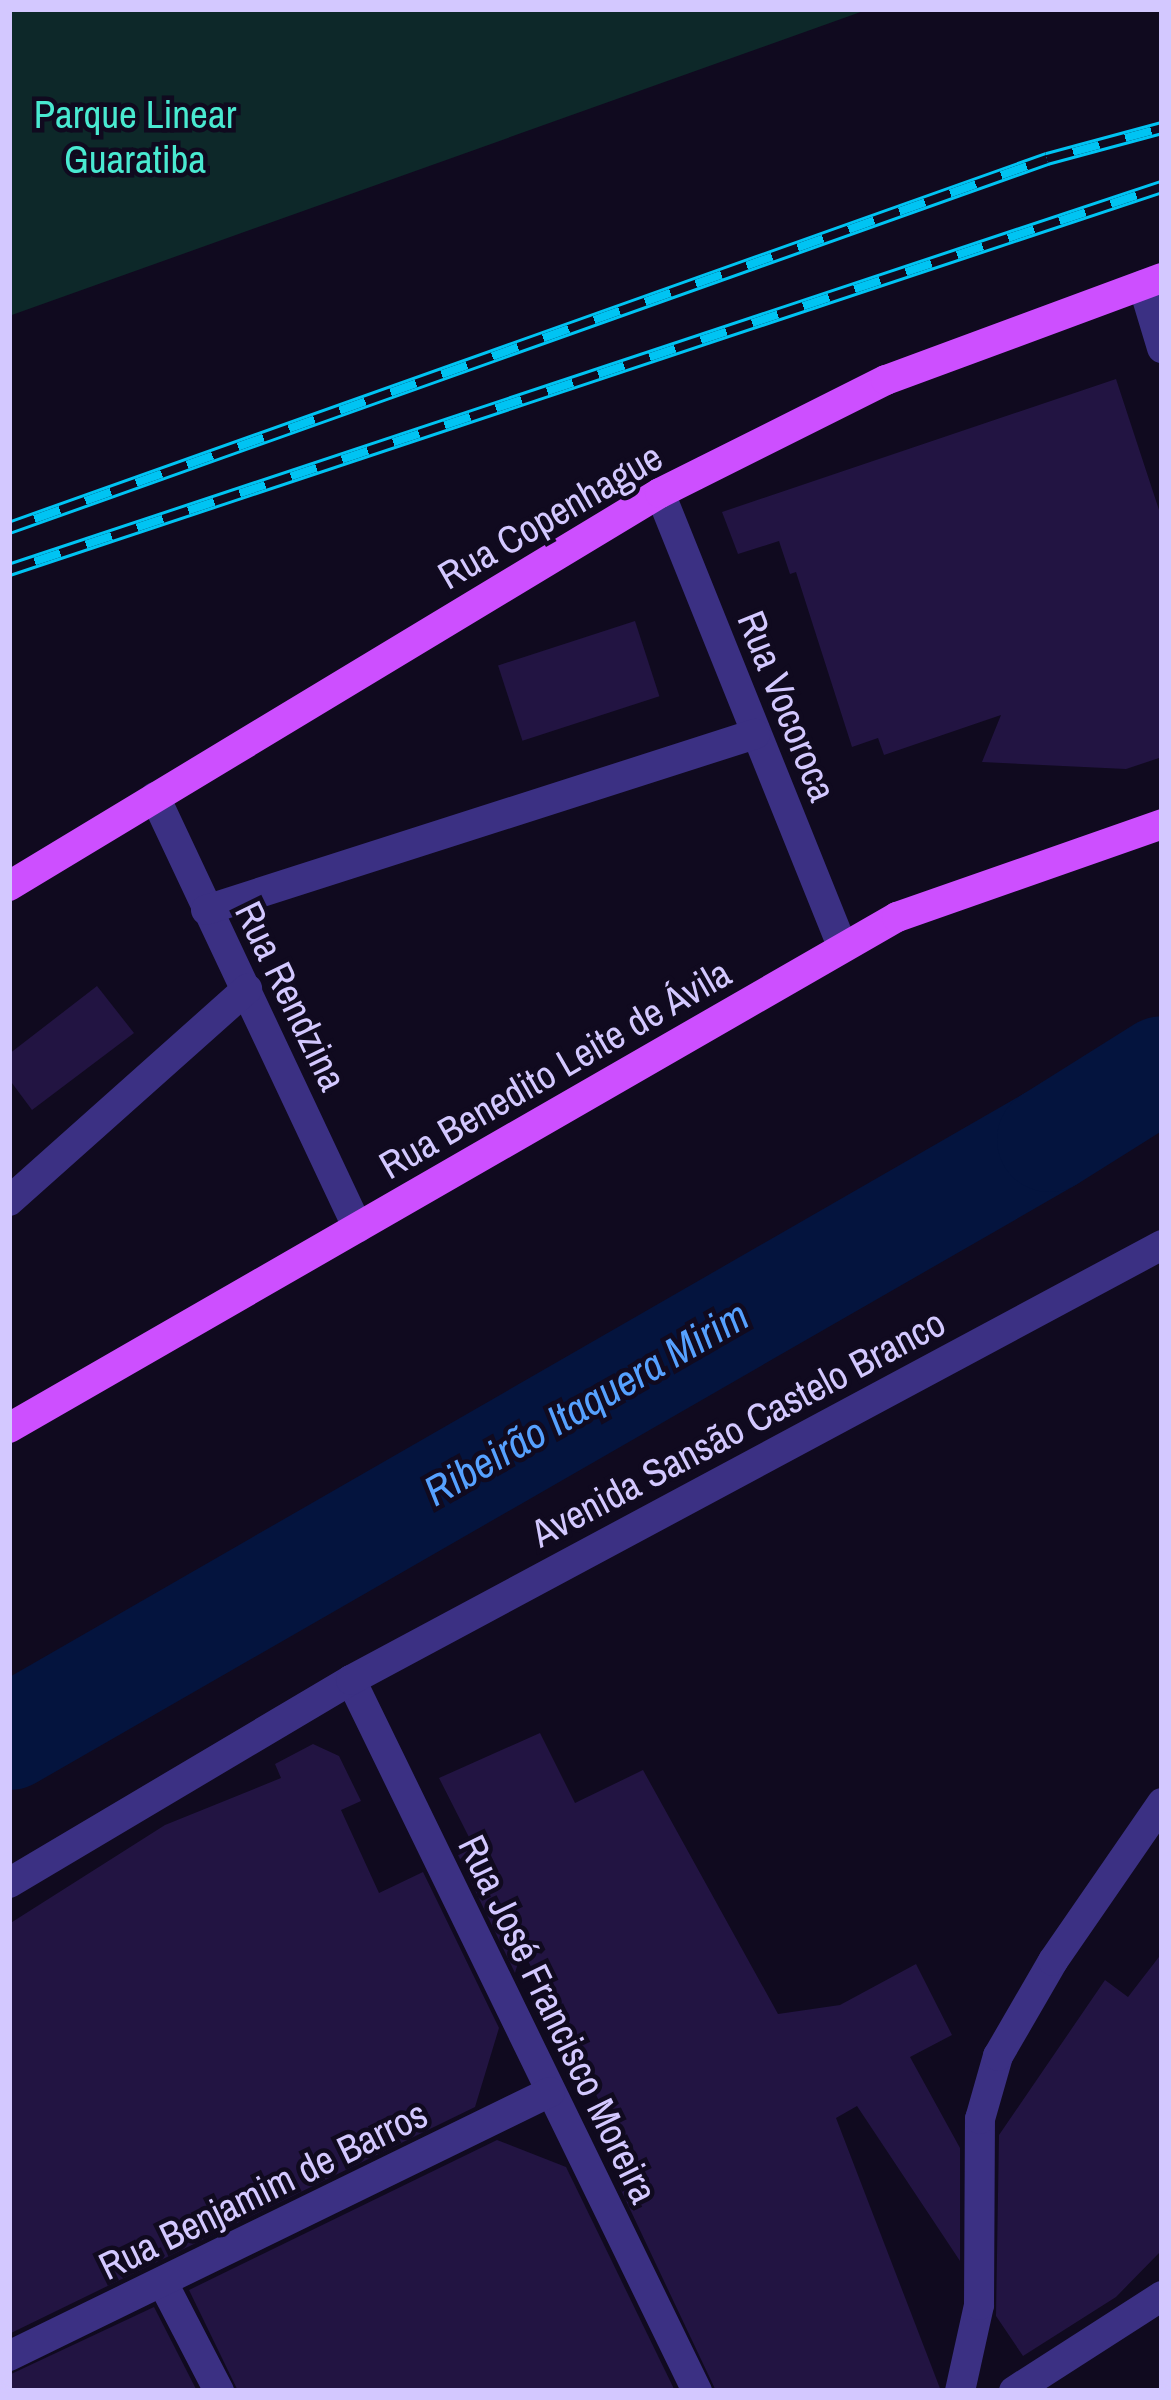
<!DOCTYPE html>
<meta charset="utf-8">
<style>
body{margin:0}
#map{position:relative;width:1171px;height:2400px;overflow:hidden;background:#100a1f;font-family:"Archivo Narrow",sans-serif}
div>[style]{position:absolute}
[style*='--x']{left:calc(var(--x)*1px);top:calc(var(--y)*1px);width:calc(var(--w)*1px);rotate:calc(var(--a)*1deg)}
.green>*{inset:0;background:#0d2829}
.river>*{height:105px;margin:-52.5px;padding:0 52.5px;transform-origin:52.5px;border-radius:52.5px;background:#04143e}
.building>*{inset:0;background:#221442;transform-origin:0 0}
.service>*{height:30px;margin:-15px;padding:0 15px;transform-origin:15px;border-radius:15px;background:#3b3083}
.minor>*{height:30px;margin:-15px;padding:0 15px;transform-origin:15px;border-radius:15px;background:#3b3083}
.primary>*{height:30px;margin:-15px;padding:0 15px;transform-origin:15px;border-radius:15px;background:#cd4fff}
.rail>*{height:14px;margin-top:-7px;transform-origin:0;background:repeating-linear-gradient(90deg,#100a1f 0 27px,#00c4f3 0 54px);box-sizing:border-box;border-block:3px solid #00c4f3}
span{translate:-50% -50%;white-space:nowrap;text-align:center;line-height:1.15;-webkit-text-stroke:9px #100a1f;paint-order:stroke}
.park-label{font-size:39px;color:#49ead1}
.street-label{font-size:39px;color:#d3c8ff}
.water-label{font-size:42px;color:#56a1ff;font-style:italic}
.frame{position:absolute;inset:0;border:12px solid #d3c8ff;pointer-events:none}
</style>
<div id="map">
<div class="green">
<div style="clip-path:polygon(9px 9px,869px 9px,9px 316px)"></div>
</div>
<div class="river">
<div style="--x:9;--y:1737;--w:1200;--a:-29.9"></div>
<div style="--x:1049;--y:1139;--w:133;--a:-32.1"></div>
</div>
<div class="building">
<div style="clip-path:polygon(1116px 379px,1162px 519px,1162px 757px,1126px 769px,982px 762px,1001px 715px,884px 755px,878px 738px,852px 747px,796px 572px,790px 574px,779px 541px,738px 554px,722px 512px)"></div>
<div style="left:635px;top:621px;width:79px;height:144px;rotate:72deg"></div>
<div style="clip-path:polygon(97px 986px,134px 1033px,32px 1110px,9px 1079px,9px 1054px)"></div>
<div style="clip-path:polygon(540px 1733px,575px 1803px,643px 1770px,778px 2014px,840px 2005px,916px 1964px,952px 2035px,910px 2057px,960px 2148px,960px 2261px,857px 2106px,836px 2118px,941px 2391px,716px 2391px,620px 2188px,649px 2199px,522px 1949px,515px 1973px,458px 1855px,474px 1847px,439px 1778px)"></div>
<div style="clip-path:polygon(313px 1744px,339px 1756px,361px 1801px,341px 1810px,379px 1893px,423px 1872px,499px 2028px,475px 2107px,9px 2334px,9px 1924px,165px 1825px,281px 1778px,275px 1764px)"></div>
<div style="clip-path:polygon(1162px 1953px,1162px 2250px,1116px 2297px,1023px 2356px,996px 2316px,999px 2135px,1105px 1980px,1128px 1997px)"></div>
<div style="clip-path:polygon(497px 2140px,566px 2167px,675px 2391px,238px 2391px,189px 2290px)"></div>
<div style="clip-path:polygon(154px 2307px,197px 2391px,9px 2391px,9px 2375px)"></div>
</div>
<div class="service">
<div style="--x:960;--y:2391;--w:88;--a:-77.5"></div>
<div style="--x:979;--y:2305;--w:186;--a:-89.7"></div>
<div style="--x:980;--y:2119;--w:66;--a:-74.1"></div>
<div style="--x:998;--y:2056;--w:110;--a:-59.9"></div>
<div style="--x:1053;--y:1961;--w:192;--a:-55.4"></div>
</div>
<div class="minor">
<div style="--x:1143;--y:285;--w:66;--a:73.2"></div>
<div style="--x:660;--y:493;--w:490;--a:68.1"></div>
<div style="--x:155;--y:797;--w:476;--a:64.8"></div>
<div style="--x:206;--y:910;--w:577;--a:-17.77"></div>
<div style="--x:9;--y:1201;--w:319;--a:-41.7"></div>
<div style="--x:351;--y:1680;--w:791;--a:64.05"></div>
<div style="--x:9;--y:1883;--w:398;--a:-30.7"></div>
<div style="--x:351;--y:1680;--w:920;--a:-28.21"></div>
<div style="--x:163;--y:2283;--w:122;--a:62.6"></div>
<div style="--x:9;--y:2356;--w:602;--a:-26.01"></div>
<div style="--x:1014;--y:2391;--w:176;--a:-32.7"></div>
</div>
<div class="primary">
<div style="--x:9;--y:886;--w:760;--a:-31.12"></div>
<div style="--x:660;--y:493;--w:253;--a:-26.6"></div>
<div style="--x:886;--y:380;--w:294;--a:-20.3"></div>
<div style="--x:9;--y:1428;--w:1025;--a:-29.92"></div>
<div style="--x:897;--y:917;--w:281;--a:-19.3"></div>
</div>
<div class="rail">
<div style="--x:9;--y:528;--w:1102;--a:-19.57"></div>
<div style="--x:1047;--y:159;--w:119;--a:-15.1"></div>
<div style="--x:9;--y:570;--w:1215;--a:-18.38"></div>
</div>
<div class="park-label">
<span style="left:135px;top:137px">Parque Linear<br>Guaratiba</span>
</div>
<div class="street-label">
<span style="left:550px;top:516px;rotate:-30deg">Rua Copenhague</span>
<span style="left:787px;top:706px;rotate:68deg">Rua Vocoroca</span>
<span style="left:291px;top:996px;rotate:64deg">Rua Rendzina</span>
<span style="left:555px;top:1069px;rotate:-30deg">Rua Benedito Leite de Ávila</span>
<span style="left:738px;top:1428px;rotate:-28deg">Avenida Sansão Castelo Branco</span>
<span style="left:558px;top:2019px;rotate:64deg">Rua José Francisco Moreira</span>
<span style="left:263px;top:2190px;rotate:-26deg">Rua Benjamim de Barros</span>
</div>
<div class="water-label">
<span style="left:586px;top:1403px;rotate:-30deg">Ribeirão Itaquera Mirim</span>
</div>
<div class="frame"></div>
</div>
